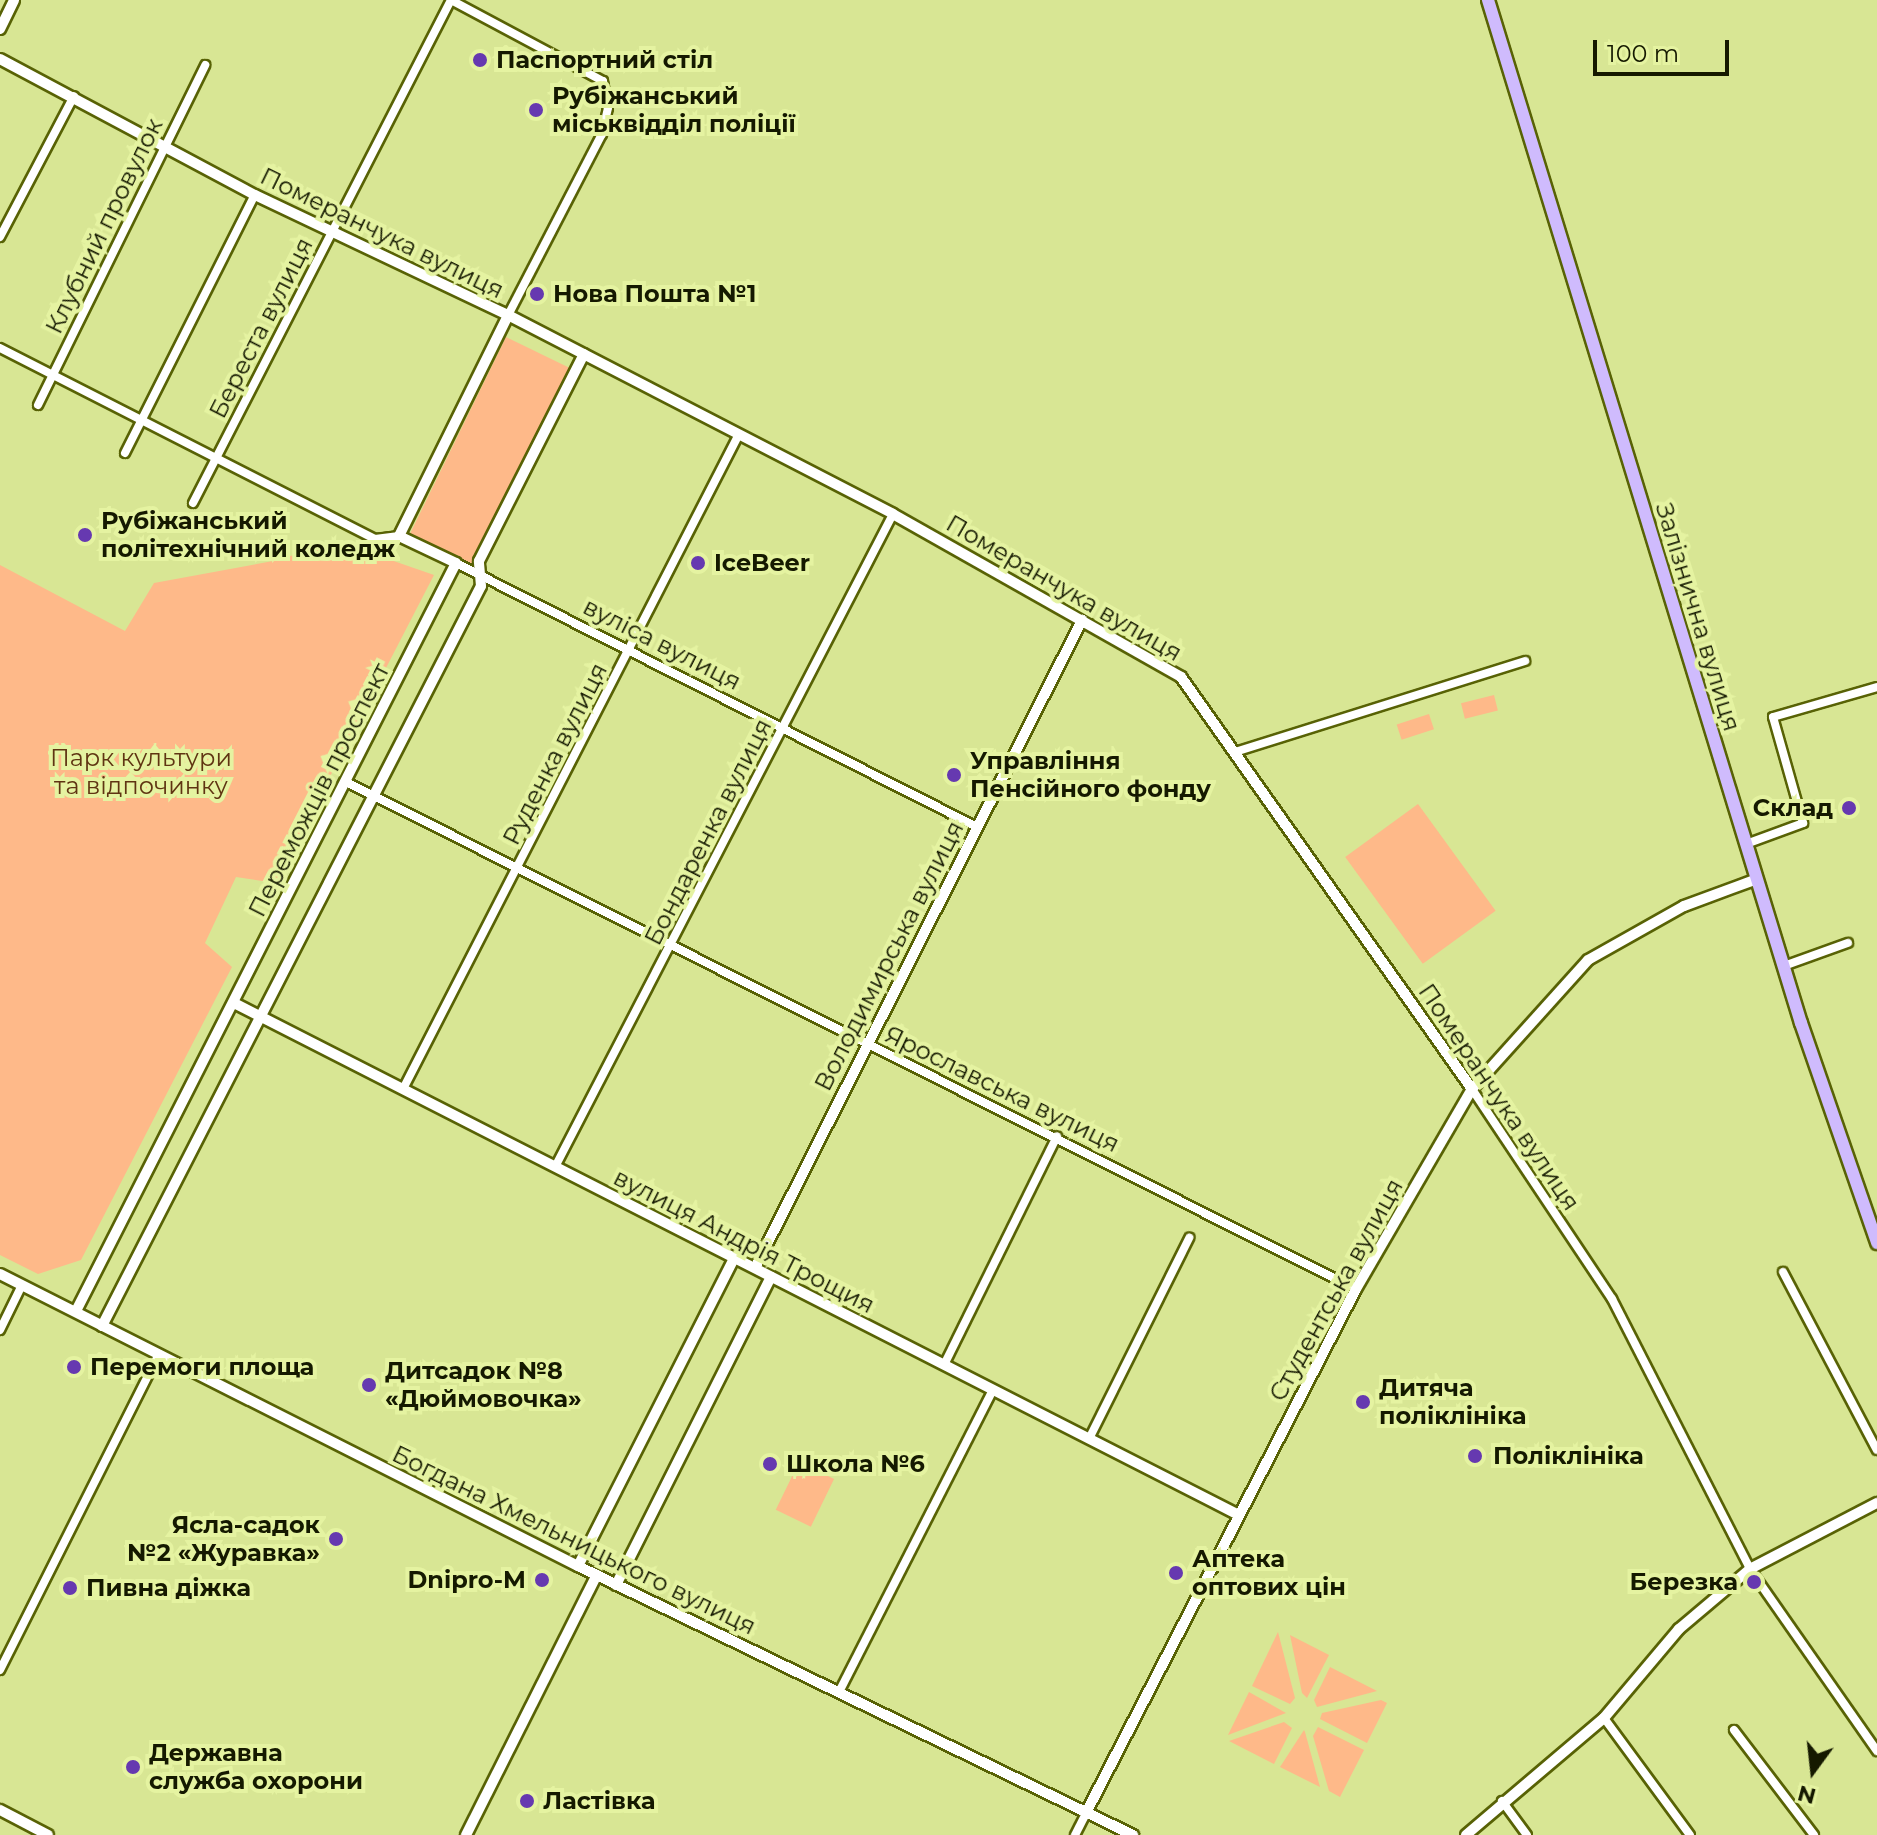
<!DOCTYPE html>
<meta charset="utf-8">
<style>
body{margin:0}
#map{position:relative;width:1877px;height:1835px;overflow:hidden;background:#d8e694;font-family:Montserrat,sans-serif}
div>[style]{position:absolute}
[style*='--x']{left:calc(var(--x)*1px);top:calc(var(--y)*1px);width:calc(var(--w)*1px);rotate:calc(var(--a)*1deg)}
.green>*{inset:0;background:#feb989;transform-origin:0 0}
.roads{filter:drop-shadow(2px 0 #586205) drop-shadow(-2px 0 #586205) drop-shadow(0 2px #586205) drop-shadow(0 -2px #586205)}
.minor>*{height:8px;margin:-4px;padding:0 4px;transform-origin:4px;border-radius:4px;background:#fff}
.tertiary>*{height:10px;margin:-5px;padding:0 5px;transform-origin:5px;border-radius:5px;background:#fff}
.primary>*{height:12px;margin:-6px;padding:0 6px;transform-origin:6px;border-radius:6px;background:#cfbbfd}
.dots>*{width:22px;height:22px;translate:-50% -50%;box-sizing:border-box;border:4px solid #e5f3a1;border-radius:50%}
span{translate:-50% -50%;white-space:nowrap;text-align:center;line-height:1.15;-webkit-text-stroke:8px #e5f3a1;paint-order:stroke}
.poi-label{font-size:24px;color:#151900;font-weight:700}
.left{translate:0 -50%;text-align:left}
.right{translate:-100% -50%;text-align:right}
.street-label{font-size:24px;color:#151900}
.park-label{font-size:24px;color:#5f3412}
.north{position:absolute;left:1773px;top:1731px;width:80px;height:80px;-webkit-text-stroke:6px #e5f3a1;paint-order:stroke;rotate:195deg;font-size:22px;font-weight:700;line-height:32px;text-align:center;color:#151900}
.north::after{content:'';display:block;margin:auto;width:28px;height:36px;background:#151900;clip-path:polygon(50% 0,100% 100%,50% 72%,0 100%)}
.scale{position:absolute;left:1593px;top:40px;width:136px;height:36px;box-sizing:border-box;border:4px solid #151900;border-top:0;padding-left:10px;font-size:24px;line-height:28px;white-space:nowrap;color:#151900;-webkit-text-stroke:6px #e5f3a1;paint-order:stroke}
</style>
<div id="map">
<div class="green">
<div style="left:506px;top:337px;width:71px;height:219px;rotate:26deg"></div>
<div style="clip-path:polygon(339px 542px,434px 575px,275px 883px,236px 877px,205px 943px,232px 967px,81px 1260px,38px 1274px,0 1255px,0 565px,125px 631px,154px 583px,273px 561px)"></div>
<div style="left:1494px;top:695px;width:16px;height:34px;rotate:76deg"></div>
<div style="left:1429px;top:714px;width:16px;height:34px;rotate:72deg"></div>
<div style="left:1418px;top:804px;width:132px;height:90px;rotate:54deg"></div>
<div style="left:799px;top:1462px;width:39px;height:53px;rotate:26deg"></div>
<div style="clip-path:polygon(1278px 1632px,1295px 1698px,1290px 1704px,1252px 1686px)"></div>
<div style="clip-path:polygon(1290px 1635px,1329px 1655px,1307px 1698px,1302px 1693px)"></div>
<div style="clip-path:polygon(1330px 1667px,1377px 1691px,1317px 1707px,1314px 1700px)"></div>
<div style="clip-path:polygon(1249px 1692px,1286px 1713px,1228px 1735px)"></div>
<div style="clip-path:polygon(1381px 1700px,1387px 1703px,1367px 1743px,1320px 1719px,1322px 1713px)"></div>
<div style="clip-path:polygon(1284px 1722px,1292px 1728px,1274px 1764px,1229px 1741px)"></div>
<div style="clip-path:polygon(1318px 1727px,1364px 1750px,1340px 1797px,1329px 1791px,1313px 1736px)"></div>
<div style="clip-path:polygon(1304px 1730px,1305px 1732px,1320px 1787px,1280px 1767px)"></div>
</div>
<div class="roads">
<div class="minor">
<div style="--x:451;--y:0;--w:172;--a:28.1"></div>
<div style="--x:603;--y:81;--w:27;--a:80"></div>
<div style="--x:608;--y:108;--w:27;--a:103"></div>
<div style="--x:602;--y:134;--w:204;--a:117.4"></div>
<div style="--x:0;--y:237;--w:159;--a:-62.3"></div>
<div style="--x:0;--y:348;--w:421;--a:27"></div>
<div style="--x:375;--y:539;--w:24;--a:-7"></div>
<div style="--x:38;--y:405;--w:379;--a:-63.8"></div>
<div style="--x:125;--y:453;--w:289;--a:-63.3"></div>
<div style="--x:193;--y:503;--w:565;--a:-62.85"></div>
<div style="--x:456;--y:563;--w:584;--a:26.87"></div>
<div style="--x:1238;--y:751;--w:301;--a:-17.4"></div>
<div style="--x:346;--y:782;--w:1130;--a:26.66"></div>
<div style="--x:1746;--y:844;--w:61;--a:-20.2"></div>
<div style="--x:1803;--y:823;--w:110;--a:-105.8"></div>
<div style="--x:1773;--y:717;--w:108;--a:-16.1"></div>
<div style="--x:1784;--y:966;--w:68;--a:-19.8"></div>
<div style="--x:403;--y:1089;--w:736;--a:-62.84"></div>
<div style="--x:1472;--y:1089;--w:252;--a:56.3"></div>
<div style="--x:1612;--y:1299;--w:303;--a:62.9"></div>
<div style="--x:1750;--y:1569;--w:222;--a:55.1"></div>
<div style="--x:555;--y:1167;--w:735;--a:-62.63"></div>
<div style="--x:1783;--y:1272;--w:201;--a:62.2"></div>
<div style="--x:0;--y:1330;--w:50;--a:-63.9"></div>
<div style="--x:944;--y:1365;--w:255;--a:-63.7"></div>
<div style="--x:1089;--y:1439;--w:225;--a:-63.5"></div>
<div style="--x:0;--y:1670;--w:354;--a:-63.3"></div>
<div style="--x:839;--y:1692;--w:339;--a:-63"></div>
<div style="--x:1604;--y:1718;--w:145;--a:53.7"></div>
<div style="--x:1734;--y:1730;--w:132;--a:52.7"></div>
<div style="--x:1502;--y:1801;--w:42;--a:53.7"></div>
<div style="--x:1075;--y:1835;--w:27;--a:-63"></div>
</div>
<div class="tertiary">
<div style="--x:0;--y:29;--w:32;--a:-64"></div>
<div style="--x:0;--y:59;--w:289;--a:28.1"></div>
<div style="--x:255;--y:195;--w:280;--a:25.4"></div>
<div style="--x:508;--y:315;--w:433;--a:27.3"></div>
<div style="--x:893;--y:514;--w:331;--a:29.5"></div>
<div style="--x:1181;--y:677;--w:504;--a:54.77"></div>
<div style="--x:234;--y:1003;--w:1126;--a:27"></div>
<div style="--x:755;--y:1268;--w:726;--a:-63.22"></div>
<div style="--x:0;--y:1274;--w:648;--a:26.8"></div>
<div style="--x:578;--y:1566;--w:617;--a:25.86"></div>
<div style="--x:76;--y:1311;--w:839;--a:-63.07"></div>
<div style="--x:456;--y:563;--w:63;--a:-154.7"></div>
<div style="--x:399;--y:536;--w:246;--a:-63.7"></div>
<div style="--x:102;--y:1326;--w:831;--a:-62.88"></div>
<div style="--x:481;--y:586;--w:25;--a:-95"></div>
<div style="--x:479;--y:561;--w:232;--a:-63.1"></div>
<div style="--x:578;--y:1566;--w:345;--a:-63.1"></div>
<div style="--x:616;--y:1585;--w:345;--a:-63.3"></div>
<div style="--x:0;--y:1810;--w:54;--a:27.5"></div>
<div style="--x:1087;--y:1811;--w:587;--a:-62.74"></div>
<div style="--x:1356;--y:1289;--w:231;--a:-59.9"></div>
<div style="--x:1472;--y:1089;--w:173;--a:-48"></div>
<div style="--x:1588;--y:960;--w:110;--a:-29.4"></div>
<div style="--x:1684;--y:906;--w:78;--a:-20.3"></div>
<div style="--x:466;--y:1835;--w:291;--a:-63.3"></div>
<div style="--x:1466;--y:1835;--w:181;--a:-40.3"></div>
<div style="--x:1604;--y:1718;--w:116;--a:-49.9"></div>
<div style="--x:1679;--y:1629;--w:93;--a:-40.2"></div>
<div style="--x:1750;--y:1569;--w:143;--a:-27.5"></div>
</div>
<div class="primary">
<div style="--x:1488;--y:0;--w:1070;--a:72.99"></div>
<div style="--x:1801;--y:1023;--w:233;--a:70.9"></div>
</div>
</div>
<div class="dots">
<div style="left:480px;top:60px;background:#6639b0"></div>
<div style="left:536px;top:110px;background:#6639b0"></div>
<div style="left:537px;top:294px;background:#6639b0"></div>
<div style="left:85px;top:535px;background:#6639b0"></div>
<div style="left:698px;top:563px;background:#6639b0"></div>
<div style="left:954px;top:775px;background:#6639b0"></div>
<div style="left:1849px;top:808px;background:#6639b0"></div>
<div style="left:74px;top:1367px;background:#6639b0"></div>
<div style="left:369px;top:1385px;background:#6639b0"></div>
<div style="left:1363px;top:1402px;background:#6639b0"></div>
<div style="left:1475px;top:1456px;background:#6639b0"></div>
<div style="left:770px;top:1464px;background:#6639b0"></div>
<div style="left:336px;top:1539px;background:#6639b0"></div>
<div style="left:1176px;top:1573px;background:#6639b0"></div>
<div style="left:542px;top:1580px;background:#6639b0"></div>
<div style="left:1754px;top:1582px;background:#6639b0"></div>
<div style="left:70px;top:1588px;background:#6639b0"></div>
<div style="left:133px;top:1767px;background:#6639b0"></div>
<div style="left:527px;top:1801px;background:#6639b0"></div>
</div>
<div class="poi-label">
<span class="left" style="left:496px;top:60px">Паспортний стіл</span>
<span class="left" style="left:552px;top:110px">Рубіжанський<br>міськвідділ поліції</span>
<span class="left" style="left:553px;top:294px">Нова Пошта №1</span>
<span class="left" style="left:101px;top:535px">Рубіжанський<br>політехнічний коледж</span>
<span class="left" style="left:714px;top:563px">IceBeer</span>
<span class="left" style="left:970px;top:775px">Управління<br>Пенсійного фонду</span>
<span class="right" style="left:1833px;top:808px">Склад</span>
<span class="left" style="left:90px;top:1367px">Перемоги площа</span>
<span class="left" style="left:385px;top:1385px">Дитсадок №8<br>«Дюймовочка»</span>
<span class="left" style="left:1379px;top:1402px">Дитяча<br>поліклініка</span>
<span class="left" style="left:1493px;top:1456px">Поліклініка</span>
<span class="left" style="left:786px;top:1464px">Школа №6</span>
<span class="right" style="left:320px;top:1539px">Ясла-садок<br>№2 «Журавка»</span>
<span class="left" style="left:1192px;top:1573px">Аптека<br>оптових цін</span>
<span class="right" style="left:526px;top:1580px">Dnipro-M</span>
<span class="right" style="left:1738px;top:1582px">Березка</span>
<span class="left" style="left:86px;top:1588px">Пивна діжка</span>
<span class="left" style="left:149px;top:1767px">Державна<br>служба охорони</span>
<span class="left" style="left:543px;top:1801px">Ластівка</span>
</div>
<div class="street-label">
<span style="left:104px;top:226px;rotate:-64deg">Клубний провулок</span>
<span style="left:382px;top:233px;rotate:26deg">Померанчука вулиця</span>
<span style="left:261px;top:328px;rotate:-63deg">Береста вулиця</span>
<span style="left:1064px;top:588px;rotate:30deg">Померанчука вулиця</span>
<span style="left:1698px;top:617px;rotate:73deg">Залізнична вулиця</span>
<span style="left:662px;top:644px;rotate:27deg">вуліса вулиця</span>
<span style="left:555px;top:754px;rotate:-63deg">Руденка вулиця</span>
<span style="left:319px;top:790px;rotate:-63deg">Переможців проспект</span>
<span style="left:708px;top:832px;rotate:-63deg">Бондаренка вулиця</span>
<span style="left:889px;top:956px;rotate:-63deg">Володимирська вулиця</span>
<span style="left:1002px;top:1089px;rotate:26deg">Ярославська вулиця</span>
<span style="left:1499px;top:1097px;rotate:56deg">Померанчука вулиця</span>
<span style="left:744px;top:1241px;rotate:27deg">вулиця Андрія Трощия</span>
<span style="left:1336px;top:1290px;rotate:-61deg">Студентська вулиця</span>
<span style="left:574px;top:1540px;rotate:26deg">Богдана Хмельницького вулиця</span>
</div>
<div class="park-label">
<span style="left:141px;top:772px">Парк культури<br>та відпочинку</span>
</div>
<div class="north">N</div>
<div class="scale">100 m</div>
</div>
